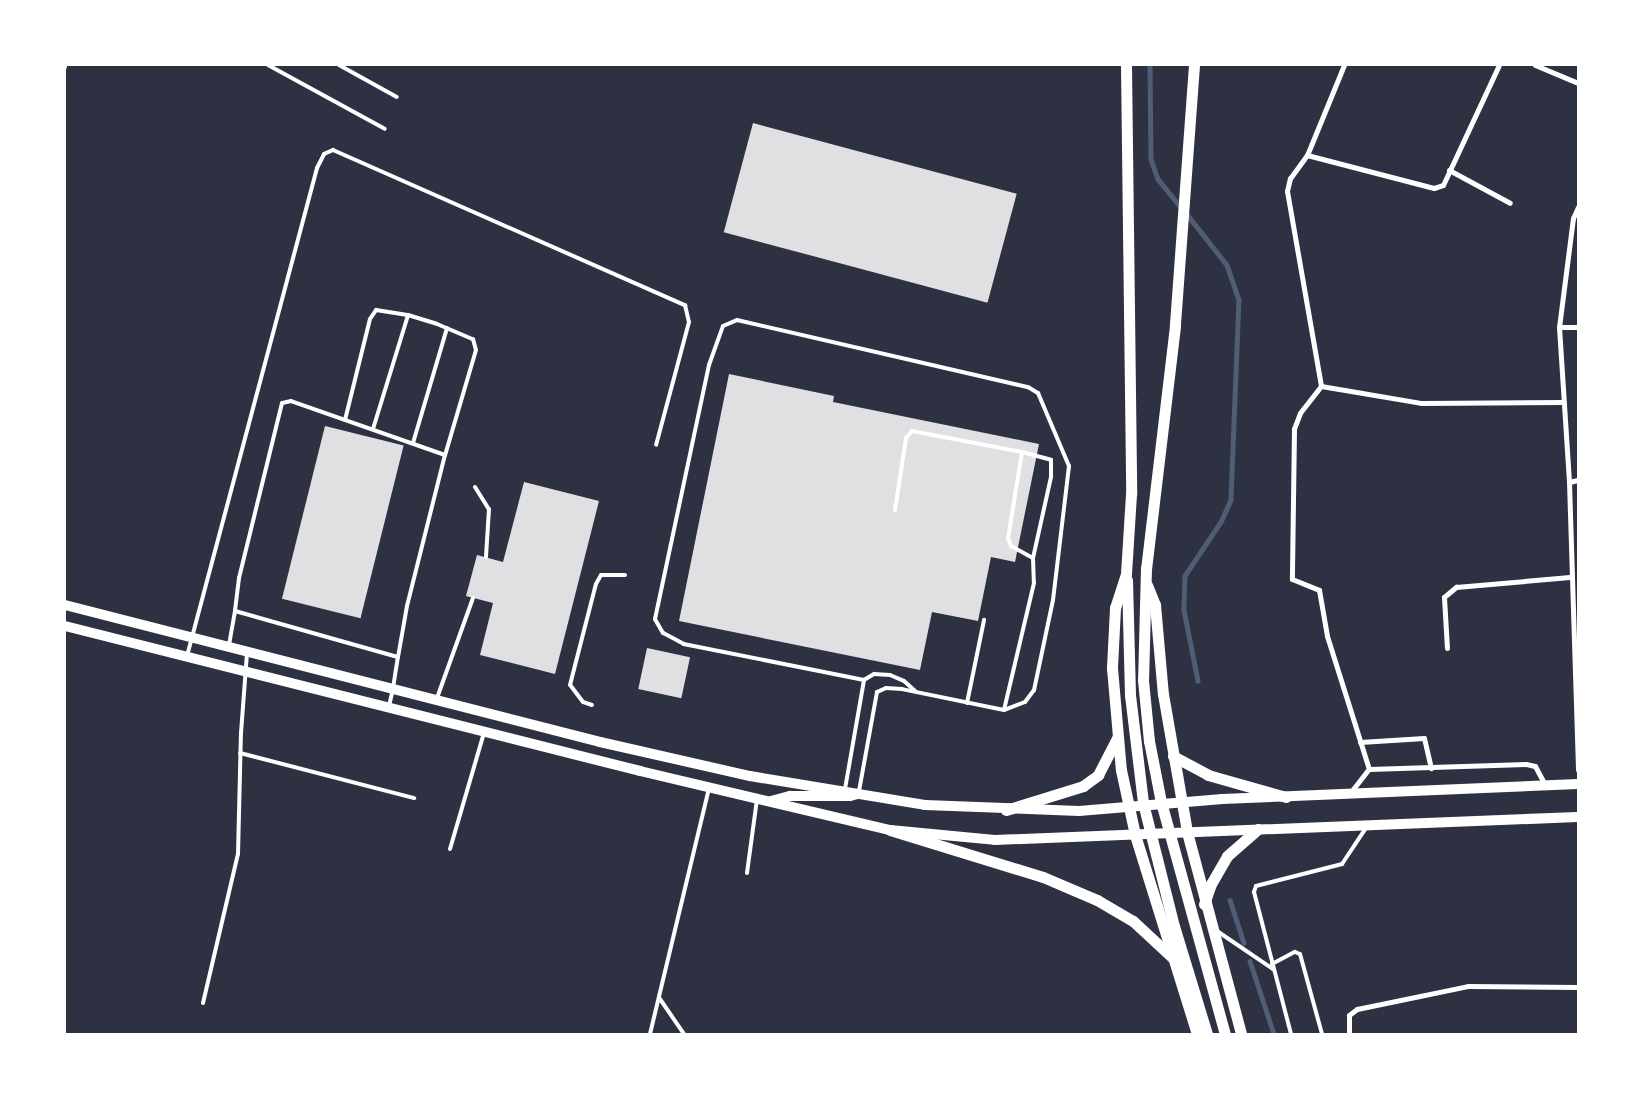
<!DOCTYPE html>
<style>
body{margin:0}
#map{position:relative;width:1643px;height:1099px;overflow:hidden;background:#2d3142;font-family:Mulish,sans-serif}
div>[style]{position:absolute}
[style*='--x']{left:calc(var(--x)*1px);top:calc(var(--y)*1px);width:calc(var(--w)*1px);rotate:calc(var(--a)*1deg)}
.stream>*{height:4.5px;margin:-2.25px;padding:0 2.25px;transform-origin:2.25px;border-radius:2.25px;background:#4f5d75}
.building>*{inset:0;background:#e0e0e3;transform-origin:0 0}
.service>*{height:4px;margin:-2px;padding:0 2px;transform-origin:2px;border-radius:2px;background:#fff}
.minor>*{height:5px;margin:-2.5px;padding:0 2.5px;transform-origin:2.5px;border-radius:2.5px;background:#fff}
.secondary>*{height:10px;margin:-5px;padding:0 5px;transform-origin:5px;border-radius:5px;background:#fff}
.primary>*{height:11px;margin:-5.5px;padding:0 5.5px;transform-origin:5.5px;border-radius:5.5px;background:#fff}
span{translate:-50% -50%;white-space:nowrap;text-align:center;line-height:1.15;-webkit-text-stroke:4px #fff;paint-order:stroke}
.frame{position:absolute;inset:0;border:66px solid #fff;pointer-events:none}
</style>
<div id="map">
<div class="stream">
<div style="--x:1150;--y:65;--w:94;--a:89.4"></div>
<div style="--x:1151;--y:159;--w:21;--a:71"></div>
<div style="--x:1158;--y:179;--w:36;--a:51"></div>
<div style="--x:1186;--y:213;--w:66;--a:51.7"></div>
<div style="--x:1227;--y:265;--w:36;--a:71"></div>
<div style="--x:1239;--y:299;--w:201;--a:92.3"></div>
<div style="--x:1231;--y:500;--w:24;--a:114"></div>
<div style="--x:1221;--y:522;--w:65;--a:123.7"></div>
<div style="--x:1185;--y:576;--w:34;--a:92"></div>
<div style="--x:1184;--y:610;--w:72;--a:78.8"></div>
<div style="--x:1230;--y:900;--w:45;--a:72"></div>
<div style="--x:1250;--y:961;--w:77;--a:71.8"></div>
</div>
<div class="building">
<div style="left:753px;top:123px;width:273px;height:113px;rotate:15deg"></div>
<div style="clip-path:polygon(729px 374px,834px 396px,833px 402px,1039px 444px,1015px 562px,991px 557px,978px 621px,932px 612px,920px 670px,679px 621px)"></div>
<div style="left:325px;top:426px;width:81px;height:178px;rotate:14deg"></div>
<div style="clip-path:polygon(524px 482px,599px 501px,555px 674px,480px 655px,493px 603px,466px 596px,477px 555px,503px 562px)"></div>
<div style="left:647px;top:648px;width:44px;height:42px;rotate:12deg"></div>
</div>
<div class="service">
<div style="--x:268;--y:65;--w:133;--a:28.7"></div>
<div style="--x:339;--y:65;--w:66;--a:28.9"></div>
<div style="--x:65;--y:67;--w:2;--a:-90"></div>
<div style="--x:345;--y:420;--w:104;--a:-76.1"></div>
<div style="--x:370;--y:319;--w:11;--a:-56"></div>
<div style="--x:376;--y:310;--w:32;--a:9"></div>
<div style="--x:408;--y:315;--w:30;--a:17"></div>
<div style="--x:437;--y:324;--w:39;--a:23"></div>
<div style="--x:473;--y:339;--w:11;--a:75"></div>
<div style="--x:476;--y:350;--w:109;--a:106.4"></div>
<div style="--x:373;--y:429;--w:119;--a:-72.9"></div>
<div style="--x:413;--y:443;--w:120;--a:-73.5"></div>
<div style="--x:1022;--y:452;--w:30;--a:15"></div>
<div style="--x:1051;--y:460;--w:17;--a:90"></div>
<div style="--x:1051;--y:477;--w:83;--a:102.5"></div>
<div style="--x:475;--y:487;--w:26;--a:58"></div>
<div style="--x:489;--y:509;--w:48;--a:93.6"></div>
<div style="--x:895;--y:510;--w:73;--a:-81.3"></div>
<div style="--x:906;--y:438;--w:9;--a:-49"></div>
<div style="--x:912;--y:431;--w:112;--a:10.8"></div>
<div style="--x:1022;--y:452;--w:87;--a:99.2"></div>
<div style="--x:1008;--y:538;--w:9;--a:69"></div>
<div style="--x:1011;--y:546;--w:25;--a:29"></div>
<div style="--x:1033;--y:558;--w:25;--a:88"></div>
<div style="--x:1034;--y:583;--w:130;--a:103.3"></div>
<div style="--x:229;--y:645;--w:35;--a:-80"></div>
<div style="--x:187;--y:656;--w:505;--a:-75.08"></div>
<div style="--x:317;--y:168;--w:16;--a:-63"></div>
<div style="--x:324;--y:154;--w:10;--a:-24"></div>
<div style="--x:333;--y:150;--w:385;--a:23.8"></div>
<div style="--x:685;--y:305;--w:17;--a:77"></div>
<div style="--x:689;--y:322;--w:127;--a:105"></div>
<div style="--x:864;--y:680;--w:12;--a:-31"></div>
<div style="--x:874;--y:674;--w:16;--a:4"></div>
<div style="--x:890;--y:675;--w:15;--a:23"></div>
<div style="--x:904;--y:681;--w:15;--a:42"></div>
<div style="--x:437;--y:698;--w:106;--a:-70.2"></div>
<div style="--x:967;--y:703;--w:85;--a:-78.4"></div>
<div style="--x:592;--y:705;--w:9;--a:-162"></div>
<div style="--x:583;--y:702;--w:21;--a:-127"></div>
<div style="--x:570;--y:685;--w:104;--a:-75.6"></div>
<div style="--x:596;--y:584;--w:10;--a:-61"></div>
<div style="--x:601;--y:575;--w:24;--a:0"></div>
<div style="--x:389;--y:706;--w:18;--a:-77"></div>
<div style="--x:393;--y:688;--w:31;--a:-81"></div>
<div style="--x:398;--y:657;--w:52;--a:-80"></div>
<div style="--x:407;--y:606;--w:156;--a:-75.9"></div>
<div style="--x:445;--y:455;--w:163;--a:-160.7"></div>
<div style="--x:291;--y:401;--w:9;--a:167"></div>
<div style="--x:282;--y:403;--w:180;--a:103.8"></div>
<div style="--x:239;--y:578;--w:33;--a:97"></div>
<div style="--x:235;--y:611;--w:169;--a:15.8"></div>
<div style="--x:240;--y:753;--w:180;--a:14.5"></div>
<div style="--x:845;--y:789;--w:111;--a:-80.1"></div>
<div style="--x:864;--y:680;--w:184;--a:-168.7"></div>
<div style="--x:684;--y:644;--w:24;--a:-152"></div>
<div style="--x:663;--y:633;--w:16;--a:-120"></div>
<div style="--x:655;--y:619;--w:260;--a:-78"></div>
<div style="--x:709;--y:365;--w:41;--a:-70.3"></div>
<div style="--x:723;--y:326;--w:15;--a:-23"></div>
<div style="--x:737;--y:320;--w:299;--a:13"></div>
<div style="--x:1028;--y:387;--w:12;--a:31"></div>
<div style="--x:1038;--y:393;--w:79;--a:67"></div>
<div style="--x:1069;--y:466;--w:135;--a:96.8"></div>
<div style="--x:1053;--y:600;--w:92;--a:101.9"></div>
<div style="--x:1034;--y:690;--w:15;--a:127"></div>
<div style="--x:1025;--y:702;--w:22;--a:159"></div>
<div style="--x:1004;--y:710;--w:104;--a:-168.4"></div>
<div style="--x:902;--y:689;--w:16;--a:-176"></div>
<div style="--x:886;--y:688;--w:10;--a:156"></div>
<div style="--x:877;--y:692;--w:101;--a:100.3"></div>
<div style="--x:450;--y:849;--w:121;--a:-73.7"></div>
<div style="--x:747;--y:873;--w:75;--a:-82.3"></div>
<div style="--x:1217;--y:931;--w:68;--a:34.2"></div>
<div style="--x:1272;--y:964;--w:26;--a:-28"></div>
<div style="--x:1295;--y:952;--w:5;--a:22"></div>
<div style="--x:1300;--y:954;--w:83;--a:74.6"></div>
<div style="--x:660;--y:999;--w:42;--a:55.6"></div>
<div style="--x:203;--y:1003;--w:153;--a:-76.8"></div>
<div style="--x:238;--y:854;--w:121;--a:-88.6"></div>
<div style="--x:241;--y:733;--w:79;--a:-85.7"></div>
<div style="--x:650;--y:1034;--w:252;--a:-76.5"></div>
<div style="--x:1291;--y:1034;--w:147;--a:-104.6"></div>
<div style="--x:1254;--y:892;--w:6;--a:-72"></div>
<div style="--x:1256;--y:886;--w:89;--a:-14.3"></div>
<div style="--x:1342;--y:864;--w:43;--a:-56.3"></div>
</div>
<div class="minor">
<div style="--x:1344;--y:65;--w:97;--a:112.3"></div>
<div style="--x:1307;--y:155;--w:29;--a:126"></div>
<div style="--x:1290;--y:178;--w:13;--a:103"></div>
<div style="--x:1287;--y:191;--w:198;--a:80.1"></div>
<div style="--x:1321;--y:386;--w:101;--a:9.6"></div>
<div style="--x:1421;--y:403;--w:142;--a:-0.4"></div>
<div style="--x:1535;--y:65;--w:47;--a:22.7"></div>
<div style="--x:1307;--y:155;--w:131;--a:14.6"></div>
<div style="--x:1434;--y:188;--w:9;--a:-18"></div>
<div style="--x:1443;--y:185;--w:132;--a:-65"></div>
<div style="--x:1449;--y:170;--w:69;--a:28.4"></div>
<div style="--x:1578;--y:207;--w:12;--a:114"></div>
<div style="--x:1573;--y:218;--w:110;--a:97.3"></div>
<div style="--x:1559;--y:327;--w:155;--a:86.3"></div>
<div style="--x:1569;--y:482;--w:288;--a:88.2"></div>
<div style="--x:1559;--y:327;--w:19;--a:0"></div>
<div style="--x:1321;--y:386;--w:34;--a:128"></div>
<div style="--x:1300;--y:413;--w:17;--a:111"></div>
<div style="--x:1294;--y:429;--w:150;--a:90.8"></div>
<div style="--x:1292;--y:579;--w:29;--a:22"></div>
<div style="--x:1319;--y:590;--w:47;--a:80.1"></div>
<div style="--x:1327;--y:636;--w:139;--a:72.5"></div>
<div style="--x:1569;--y:482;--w:9;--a:-13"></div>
<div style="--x:1447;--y:648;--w:51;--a:-93.4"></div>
<div style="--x:1444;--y:597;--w:16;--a:-40"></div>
<div style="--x:1456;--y:587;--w:114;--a:-5"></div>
<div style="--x:1360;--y:742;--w:64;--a:-3.6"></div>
<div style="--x:1424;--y:738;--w:31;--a:77"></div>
<div style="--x:1350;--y:793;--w:31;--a:-52"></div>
<div style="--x:1369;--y:769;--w:157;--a:-1.8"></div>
<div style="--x:1526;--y:764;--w:9;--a:13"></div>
<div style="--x:1535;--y:766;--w:21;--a:62"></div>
<div style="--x:1349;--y:1034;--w:19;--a:-90"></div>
<div style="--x:1349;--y:1015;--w:10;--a:-37"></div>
<div style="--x:1357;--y:1009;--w:113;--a:-11.7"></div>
<div style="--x:1468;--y:986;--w:110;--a:0.5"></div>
</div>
<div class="secondary">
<div style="--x:65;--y:605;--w:552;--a:14.36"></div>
<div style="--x:600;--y:742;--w:154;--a:12.8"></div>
<div style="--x:750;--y:776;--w:177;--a:9.4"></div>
<div style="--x:925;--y:805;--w:154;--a:2.2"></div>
<div style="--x:1079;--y:811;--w:144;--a:-4.8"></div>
<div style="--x:1222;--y:799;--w:356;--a:-2.4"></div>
<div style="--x:65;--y:626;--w:593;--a:14.15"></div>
<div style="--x:640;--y:771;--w:257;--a:13.3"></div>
<div style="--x:890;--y:830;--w:105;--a:5.4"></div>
<div style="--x:995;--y:840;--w:583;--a:-2.26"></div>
<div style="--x:771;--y:801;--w:20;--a:-15"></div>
<div style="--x:790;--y:796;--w:60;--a:0"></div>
<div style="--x:850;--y:796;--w:7;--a:-16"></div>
</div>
<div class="primary">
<div style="--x:1126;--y:65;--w:429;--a:89.3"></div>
<div style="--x:1131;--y:494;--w:80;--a:93.6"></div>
<div style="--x:1126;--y:574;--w:36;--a:108"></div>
<div style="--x:1115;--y:608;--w:60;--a:92.9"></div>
<div style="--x:1112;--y:668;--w:102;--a:85"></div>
<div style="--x:1121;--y:770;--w:66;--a:77.8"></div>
<div style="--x:1135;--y:835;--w:208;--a:72.7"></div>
<div style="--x:1194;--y:65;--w:262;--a:94.2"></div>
<div style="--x:1175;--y:326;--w:244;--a:96.8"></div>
<div style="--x:1146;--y:568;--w:112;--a:91.5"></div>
<div style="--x:1143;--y:680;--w:61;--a:84.4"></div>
<div style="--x:1149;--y:741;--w:62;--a:78.9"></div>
<div style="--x:1161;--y:802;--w:241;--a:74.6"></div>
<div style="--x:1127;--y:580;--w:115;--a:88.5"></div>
<div style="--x:1130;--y:695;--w:109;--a:83.1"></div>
<div style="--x:1143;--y:803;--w:127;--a:75.9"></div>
<div style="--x:1174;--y:926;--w:113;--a:73"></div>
<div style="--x:1147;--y:585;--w:22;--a:68"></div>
<div style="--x:1155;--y:605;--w:89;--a:84.9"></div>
<div style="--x:1163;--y:694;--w:140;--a:80.1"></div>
<div style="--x:1187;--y:832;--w:209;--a:75"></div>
<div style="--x:1173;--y:756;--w:40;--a:28"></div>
<div style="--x:1208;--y:775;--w:81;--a:15.8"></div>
<div style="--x:1006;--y:810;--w:81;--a:-17.3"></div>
<div style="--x:1083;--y:786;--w:19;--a:-36"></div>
<div style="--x:1098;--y:775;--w:42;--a:-62.8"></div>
<div style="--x:890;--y:830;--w:160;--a:17.1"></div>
<div style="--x:1043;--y:877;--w:59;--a:23.1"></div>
<div style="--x:1097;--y:900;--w:42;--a:30.3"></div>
<div style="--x:1133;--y:921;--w:57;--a:42.9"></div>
<div style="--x:1204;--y:904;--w:21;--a:-71"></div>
<div style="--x:1211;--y:884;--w:32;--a:-60"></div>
<div style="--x:1227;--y:856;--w:41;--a:-41.1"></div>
</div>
<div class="frame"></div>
</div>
